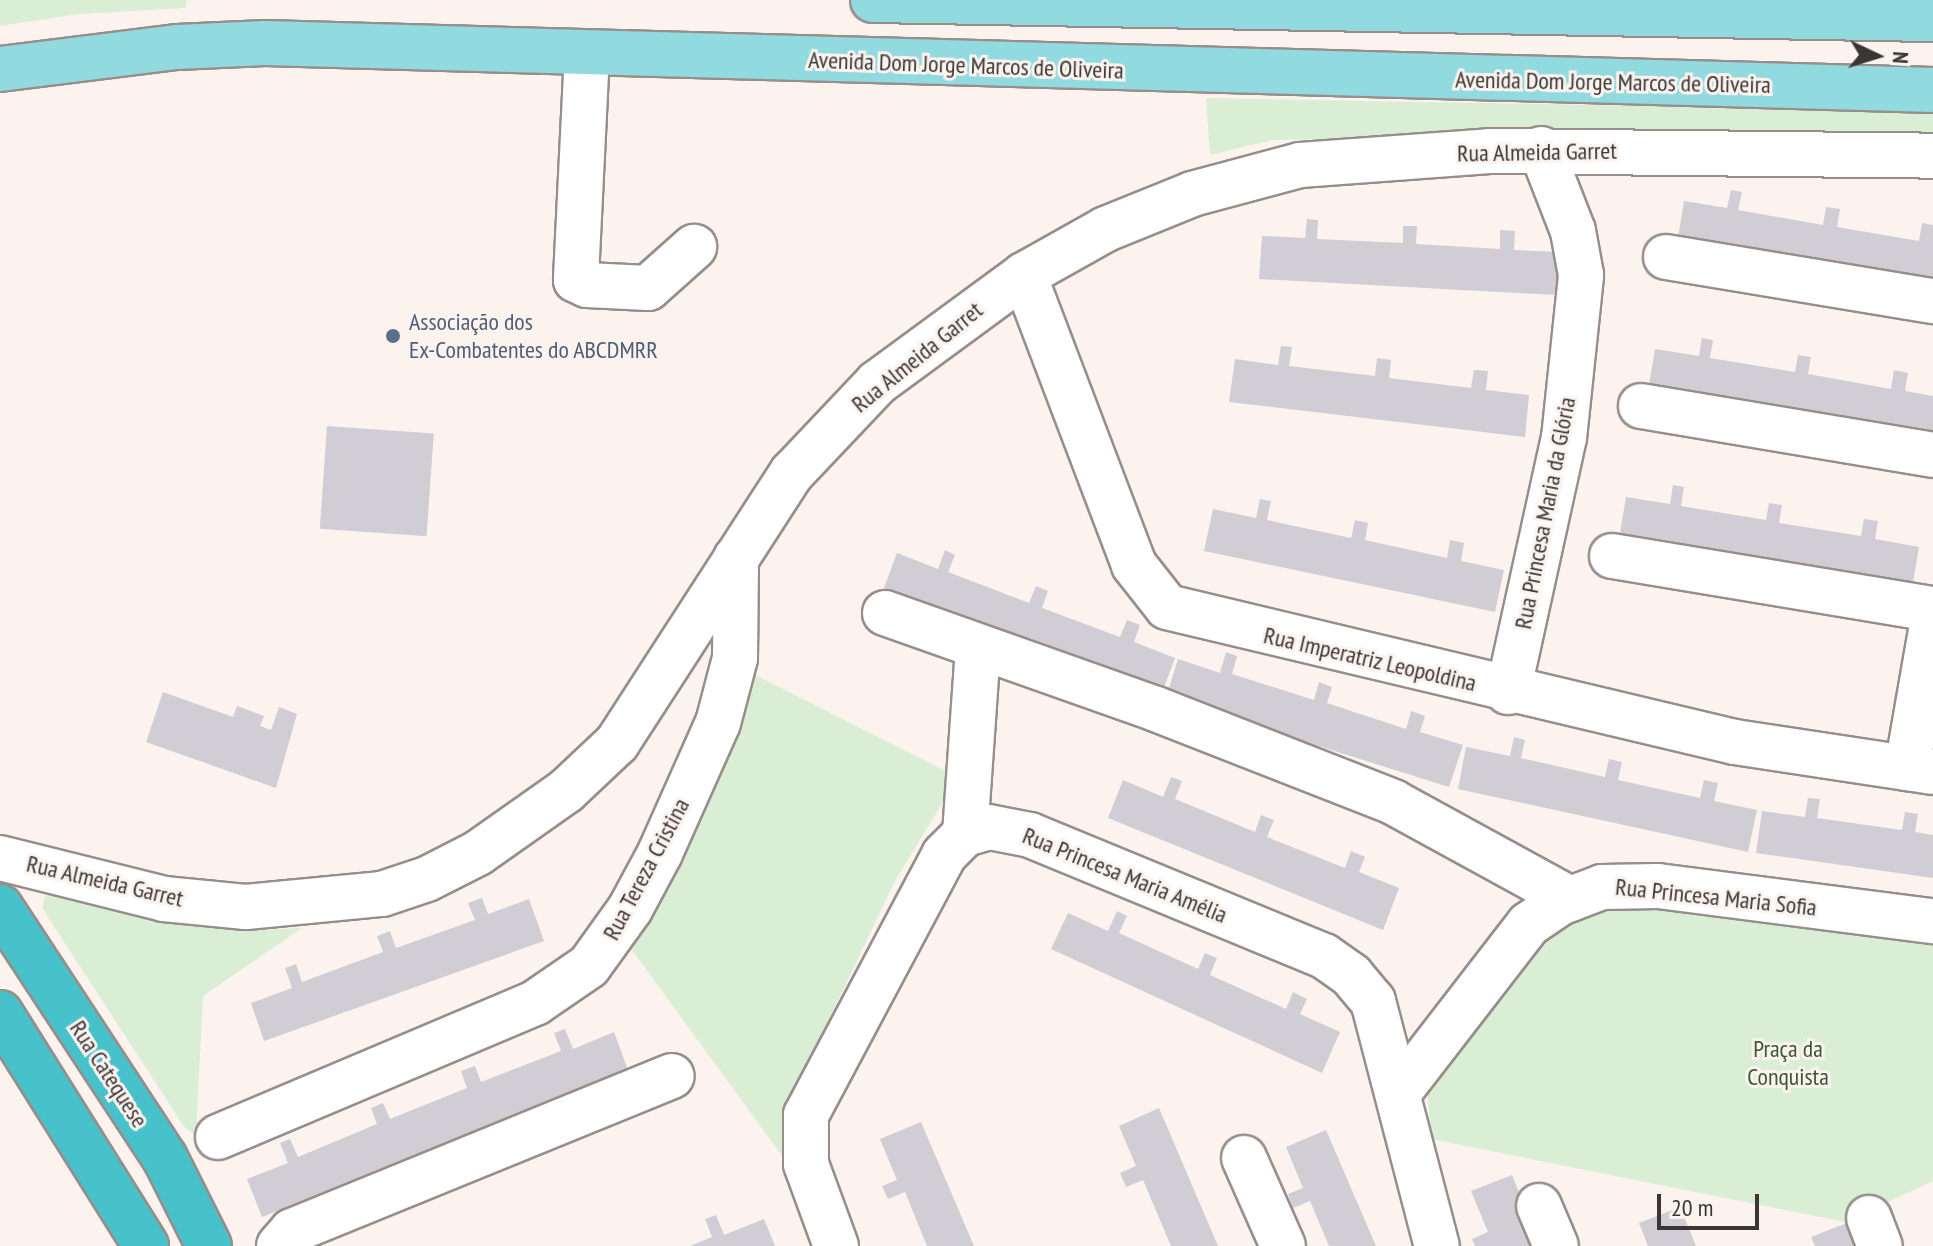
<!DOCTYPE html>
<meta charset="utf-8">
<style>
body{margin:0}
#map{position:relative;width:1933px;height:1246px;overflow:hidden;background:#fcf3ef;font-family:"PT Sans Narrow",sans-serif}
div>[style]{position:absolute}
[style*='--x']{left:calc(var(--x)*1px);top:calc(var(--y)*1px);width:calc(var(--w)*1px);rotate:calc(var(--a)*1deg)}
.green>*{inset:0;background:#daeed5}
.building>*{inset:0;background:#d1cdd4;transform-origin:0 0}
.roads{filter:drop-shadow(2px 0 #978e8b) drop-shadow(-2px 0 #978e8b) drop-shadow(0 2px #978e8b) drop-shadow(0 -2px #978e8b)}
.minor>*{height:44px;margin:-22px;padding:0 22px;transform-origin:22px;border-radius:22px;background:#fff}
.major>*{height:44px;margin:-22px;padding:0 22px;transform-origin:22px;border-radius:22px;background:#91dadf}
.highway>*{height:44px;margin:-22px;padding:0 22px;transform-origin:22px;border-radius:22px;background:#48c2ca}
.dots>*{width:22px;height:22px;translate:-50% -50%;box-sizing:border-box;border:4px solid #fcf3ef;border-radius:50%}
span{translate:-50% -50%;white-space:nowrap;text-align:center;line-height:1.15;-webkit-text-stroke:6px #fcf3ef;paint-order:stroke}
.street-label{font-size:24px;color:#393634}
.service-label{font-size:24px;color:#4e5e75}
.left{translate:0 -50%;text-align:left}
.park-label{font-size:24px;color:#395831}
.north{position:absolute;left:1837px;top:16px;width:80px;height:80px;-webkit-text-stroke:6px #fcf3ef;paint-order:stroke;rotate:94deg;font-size:22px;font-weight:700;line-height:32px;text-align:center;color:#393634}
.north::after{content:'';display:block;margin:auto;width:28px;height:36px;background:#393634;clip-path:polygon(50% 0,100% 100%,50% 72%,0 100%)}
.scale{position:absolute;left:1657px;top:1194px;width:102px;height:36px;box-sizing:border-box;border:4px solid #393634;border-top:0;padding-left:10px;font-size:24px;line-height:28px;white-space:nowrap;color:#393634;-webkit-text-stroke:6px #fcf3ef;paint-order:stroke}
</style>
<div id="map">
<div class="green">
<div style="clip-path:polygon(0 0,187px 0,186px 8px,79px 14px,0 26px)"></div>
<div style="clip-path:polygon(1206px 98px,1933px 111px,1933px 142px,1533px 135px,1272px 140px,1210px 155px)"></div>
<div style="clip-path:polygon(747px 671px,958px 777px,895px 881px,798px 1084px,791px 1168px,624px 939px)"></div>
<div style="clip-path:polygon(59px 890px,172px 921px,263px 930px,302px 928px,203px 996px,196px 1135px,185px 1128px,42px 908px,45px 897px)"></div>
<div style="clip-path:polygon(1625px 900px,1933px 934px,1933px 1181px,1845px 1222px,1431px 1139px,1427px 1086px,1538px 931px)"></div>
</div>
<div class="building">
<div style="clip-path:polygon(1731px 190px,1742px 192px,1738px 210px,1823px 225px,1826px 207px,1840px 209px,1837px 227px,1919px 241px,1922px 223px,1933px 225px,1933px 287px,1677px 244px,1684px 201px,1727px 208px)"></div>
<div style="clip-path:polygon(1307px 219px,1318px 220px,1317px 239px,1403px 243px,1403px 226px,1417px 226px,1416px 244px,1500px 249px,1500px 230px,1515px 231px,1514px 250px,1558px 252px,1556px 295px,1259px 279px,1262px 236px,1305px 238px)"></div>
<div style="clip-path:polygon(1702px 338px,1713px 340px,1710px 358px,1795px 372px,1798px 355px,1811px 357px,1808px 374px,1891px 389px,1894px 370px,1908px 373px,1905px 391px,1933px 396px,1933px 439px,1648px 391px,1655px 349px,1699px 356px)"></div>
<div style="clip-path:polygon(1281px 346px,1292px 347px,1289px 366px,1375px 376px,1377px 358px,1391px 360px,1389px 378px,1471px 388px,1474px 370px,1488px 371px,1486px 390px,1529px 395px,1525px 437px,1229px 402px,1235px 359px,1278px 365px)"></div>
<div style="left:327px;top:426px;width:107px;height:103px;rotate:4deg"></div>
<div style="clip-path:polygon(1673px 485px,1684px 487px,1681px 506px,1766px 520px,1769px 503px,1782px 505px,1779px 523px,1861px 536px,1864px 519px,1878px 521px,1875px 539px,1919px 547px,1912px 589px,1619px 539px,1626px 497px,1670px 504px)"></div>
<div style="clip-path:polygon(1260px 499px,1271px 501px,1267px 520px,1351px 538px,1355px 520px,1368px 523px,1365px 540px,1447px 558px,1450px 540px,1464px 543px,1461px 561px,1504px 570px,1495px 612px,1204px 551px,1213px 509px,1256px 518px)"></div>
<div style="clip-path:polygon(945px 550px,955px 555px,948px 572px,1029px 603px,1036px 586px,1048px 591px,1042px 608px,1120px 637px,1127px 620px,1140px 625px,1134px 642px,1175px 658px,1160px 698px,882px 593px,897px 553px,938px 569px)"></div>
<div style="clip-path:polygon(1226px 652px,1237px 656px,1232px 674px,1314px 700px,1319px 682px,1332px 687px,1327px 703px,1406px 729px,1411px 711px,1425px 716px,1420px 732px,1463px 745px,1449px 787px,1166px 698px,1178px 659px,1220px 673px)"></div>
<div style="clip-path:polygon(163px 692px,233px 717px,237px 706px,264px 716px,260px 726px,271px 730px,279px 707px,297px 714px,276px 788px,146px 742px)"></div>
<div style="clip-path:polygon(1514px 737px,1525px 740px,1521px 758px,1605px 777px,1609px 759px,1622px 762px,1618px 780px,1700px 798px,1704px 780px,1718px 783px,1714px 801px,1757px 810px,1748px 852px,1458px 789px,1466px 747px,1510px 756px)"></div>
<div style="clip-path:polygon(1171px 777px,1182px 781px,1175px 799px,1255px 832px,1261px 815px,1274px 820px,1267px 837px,1345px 868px,1351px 851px,1365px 857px,1359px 872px,1399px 888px,1383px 930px,1108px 818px,1123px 780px,1163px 797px)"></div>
<div style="clip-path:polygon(1808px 798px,1820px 799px,1817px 818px,1902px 830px,1905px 812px,1918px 814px,1915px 832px,1933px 835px,1933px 878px,1756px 853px,1762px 811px,1805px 817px)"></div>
<div style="clip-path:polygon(482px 898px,488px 914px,529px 899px,544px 941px,264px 1041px,251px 1003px,292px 988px,285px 968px,296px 964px,302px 982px,383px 952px,377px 936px,390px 931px,396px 948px,475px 920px,468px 903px)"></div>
<div style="clip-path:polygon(1117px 911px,1127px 916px,1119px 933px,1198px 969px,1205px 953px,1217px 958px,1210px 975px,1286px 1009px,1293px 992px,1307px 999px,1300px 1014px,1340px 1032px,1322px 1073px,1051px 949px,1068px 913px,1108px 931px)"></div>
<div style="clip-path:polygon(565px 1029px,573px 1049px,614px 1032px,628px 1070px,262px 1217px,247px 1179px,288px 1163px,280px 1143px,290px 1139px,298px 1157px,377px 1124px,371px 1108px,383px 1103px,390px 1119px,467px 1088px,461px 1071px,475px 1066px,481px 1082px,561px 1051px,554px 1033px)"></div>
<div style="clip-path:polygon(1159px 1108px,1218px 1246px,1171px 1246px,1143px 1180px,1126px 1187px,1120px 1173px,1136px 1166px,1119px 1126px)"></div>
<div style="clip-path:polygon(921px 1122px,974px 1246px,927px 1246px,905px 1192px,888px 1199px,882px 1186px,897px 1180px,880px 1139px)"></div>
<div style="clip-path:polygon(1326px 1130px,1376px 1246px,1329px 1246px,1310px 1201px,1293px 1208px,1288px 1194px,1303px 1188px,1286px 1147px)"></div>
<div style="clip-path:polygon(1512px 1175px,1540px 1246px,1475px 1246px,1472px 1239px,1488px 1232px,1471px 1191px)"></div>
<div style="clip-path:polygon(1680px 1207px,1696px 1246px,1648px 1246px,1639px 1223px)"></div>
<div style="clip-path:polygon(716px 1215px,724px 1235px,764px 1219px,775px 1246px,690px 1246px,712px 1237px,705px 1219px)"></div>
<div style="clip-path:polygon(1852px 1221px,1862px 1246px,1815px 1246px,1811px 1237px)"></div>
</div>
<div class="roads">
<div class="minor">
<div style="--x:587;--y:53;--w:227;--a:92.8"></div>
<div style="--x:576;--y:280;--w:12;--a:24"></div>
<div style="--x:587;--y:285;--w:61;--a:2.8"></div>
<div style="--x:648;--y:288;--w:62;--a:-41.7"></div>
<div style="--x:1666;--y:257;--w:271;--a:9.4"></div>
<div style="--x:1024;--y:275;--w:310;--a:69.2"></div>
<div style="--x:1134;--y:565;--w:53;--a:51.8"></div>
<div style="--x:1167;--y:607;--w:584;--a:13.37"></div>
<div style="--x:1735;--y:742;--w:200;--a:8.6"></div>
<div style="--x:1641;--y:406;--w:296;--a:9.5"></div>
<div style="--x:1612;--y:556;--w:325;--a:9.4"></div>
<div style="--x:885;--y:613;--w:288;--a:19.5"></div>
<div style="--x:1156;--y:709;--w:255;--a:21.4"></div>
<div style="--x:1393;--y:802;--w:202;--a:28.7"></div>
<div style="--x:1508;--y:692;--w:260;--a:-77.6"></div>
<div style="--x:1564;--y:438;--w:164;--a:-84"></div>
<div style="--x:1581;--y:275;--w:45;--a:-100.3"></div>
<div style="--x:1573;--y:231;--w:88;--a:-111.3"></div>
<div style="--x:1907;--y:768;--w:151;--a:-80.1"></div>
<div style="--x:965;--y:834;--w:186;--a:-86"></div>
<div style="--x:0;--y:858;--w:169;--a:14"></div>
<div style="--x:164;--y:899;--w:82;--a:5.6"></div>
<div style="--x:246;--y:907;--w:137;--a:-5.5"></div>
<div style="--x:382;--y:894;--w:47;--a:-18.4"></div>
<div style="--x:427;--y:879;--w:57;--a:-27"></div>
<div style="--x:478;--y:853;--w:108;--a:-35.2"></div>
<div style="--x:566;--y:791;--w:70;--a:-43.3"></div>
<div style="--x:617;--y:743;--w:322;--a:-57.1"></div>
<div style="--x:792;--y:473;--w:124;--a:-46.6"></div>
<div style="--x:877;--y:383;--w:182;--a:-36.3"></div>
<div style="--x:1024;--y:275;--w:94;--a:-29.3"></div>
<div style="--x:1106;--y:229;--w:93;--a:-22.1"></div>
<div style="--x:1192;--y:194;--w:112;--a:-15"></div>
<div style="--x:1300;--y:165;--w:190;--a:-4.2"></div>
<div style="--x:1489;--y:151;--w:444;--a:0.6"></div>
<div style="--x:1399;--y:1092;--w:212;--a:-52.3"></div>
<div style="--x:1529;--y:924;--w:37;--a:-34"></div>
<div style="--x:1560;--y:903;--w:45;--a:-20.9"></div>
<div style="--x:1602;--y:887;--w:56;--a:-1"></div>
<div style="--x:1658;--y:886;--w:277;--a:7.3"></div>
<div style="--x:218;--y:1137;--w:344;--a:-22.9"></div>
<div style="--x:535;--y:1003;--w:65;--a:-34.4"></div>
<div style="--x:589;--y:966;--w:70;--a:-54.3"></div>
<div style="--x:630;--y:909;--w:64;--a:-61.8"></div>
<div style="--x:660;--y:853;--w:142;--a:-66"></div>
<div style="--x:718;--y:723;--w:67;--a:-75.3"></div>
<div style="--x:735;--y:658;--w:100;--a:-89.4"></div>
<div style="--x:1244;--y:1158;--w:96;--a:66.1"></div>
<div style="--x:1539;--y:1206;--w:43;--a:67"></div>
<div style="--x:1869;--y:1218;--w:30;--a:69"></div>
<div style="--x:279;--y:1246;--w:20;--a:-49"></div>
<div style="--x:292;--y:1231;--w:410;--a:-22.2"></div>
<div style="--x:836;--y:1246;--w:87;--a:-110.1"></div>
<div style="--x:806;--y:1164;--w:49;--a:-90"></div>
<div style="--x:806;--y:1115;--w:294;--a:-62"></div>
<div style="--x:944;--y:855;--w:30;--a:-45"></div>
<div style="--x:965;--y:834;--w:25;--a:-16"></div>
<div style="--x:989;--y:827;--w:42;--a:11"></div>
<div style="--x:1030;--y:835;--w:318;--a:22.4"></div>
<div style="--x:1324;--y:956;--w:33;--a:35"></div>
<div style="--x:1351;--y:975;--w:34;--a:50"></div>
<div style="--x:1373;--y:1001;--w:253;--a:75.4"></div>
</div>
<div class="major">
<div style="--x:873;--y:0;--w:1060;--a:1.03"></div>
<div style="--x:0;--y:69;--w:178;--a:-7.1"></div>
<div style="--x:177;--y:47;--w:88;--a:-2.6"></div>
<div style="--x:265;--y:43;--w:1669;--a:1.61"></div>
</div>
<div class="highway">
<div style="--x:0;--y:907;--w:300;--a:56.7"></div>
<div style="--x:165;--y:1158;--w:98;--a:63.4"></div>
<div style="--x:0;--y:1013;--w:275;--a:57.9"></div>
</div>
</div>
<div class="dots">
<div style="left:393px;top:336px;background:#5c6f8a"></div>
</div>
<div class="street-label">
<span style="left:966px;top:65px;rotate:2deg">Avenida Dom Jorge Marcos de Oliveira</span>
<span style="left:1613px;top:82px;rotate:1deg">Avenida Dom Jorge Marcos de Oliveira</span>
<span style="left:1537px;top:152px;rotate:-1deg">Rua Almeida Garret</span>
<span style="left:917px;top:357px;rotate:-39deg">Rua Almeida Garret</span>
<span style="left:1545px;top:513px;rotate:-79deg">Rua Princesa Maria da Glória</span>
<span style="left:1370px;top:659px;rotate:13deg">Rua Imperatriz Leopoldina</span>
<span style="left:646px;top:869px;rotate:-62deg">Rua Tereza Cristina</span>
<span style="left:1125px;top:875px;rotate:22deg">Rua Princesa Maria Amélia</span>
<span style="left:105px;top:881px;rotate:13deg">Rua Almeida Garret</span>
<span style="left:1716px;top:897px;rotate:6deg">Rua Princesa Maria Sofia</span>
<span style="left:109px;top:1074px;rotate:57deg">Rua Catequese</span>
</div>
<div class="service-label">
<span class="left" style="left:409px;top:336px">Associação dos<br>Ex-Combatentes do ABCDMRR</span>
</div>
<div class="park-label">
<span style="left:1788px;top:1063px">Praça da<br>Conquista</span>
</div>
<div class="north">N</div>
<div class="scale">20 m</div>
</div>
